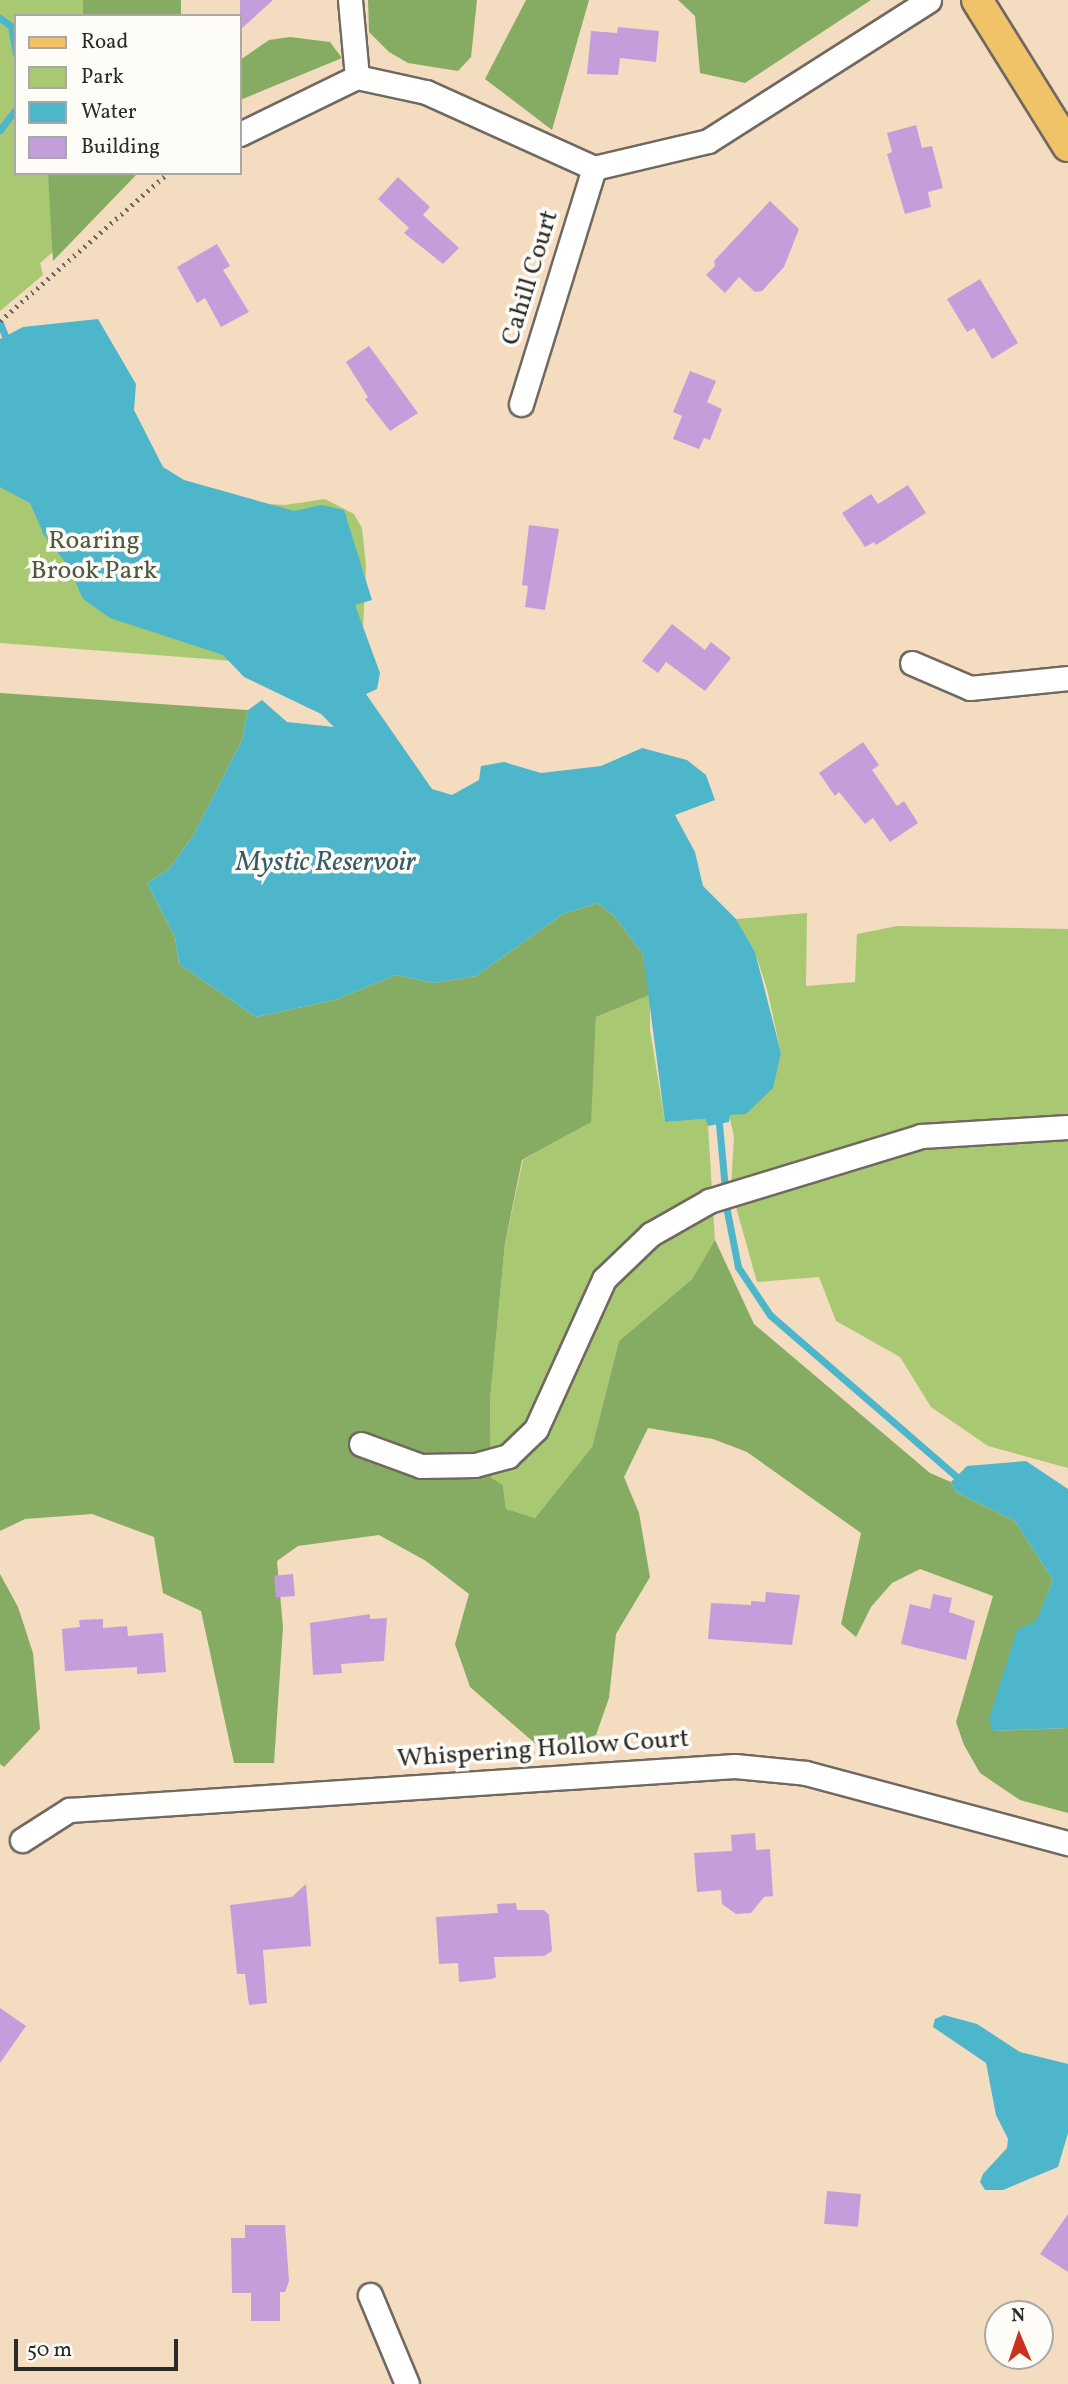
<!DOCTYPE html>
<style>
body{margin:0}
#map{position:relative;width:1068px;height:2384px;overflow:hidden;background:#f4dcc1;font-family:Vollkorn,serif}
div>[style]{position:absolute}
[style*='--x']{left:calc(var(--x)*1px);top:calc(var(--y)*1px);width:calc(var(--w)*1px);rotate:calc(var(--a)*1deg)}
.green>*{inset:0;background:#a8c871}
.forest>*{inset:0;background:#86ac63;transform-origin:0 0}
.water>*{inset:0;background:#4db6cb}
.stream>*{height:7px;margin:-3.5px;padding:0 3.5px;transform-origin:3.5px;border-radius:3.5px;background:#4db6cb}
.building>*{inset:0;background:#c39edb;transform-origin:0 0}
.path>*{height:4.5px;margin-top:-2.25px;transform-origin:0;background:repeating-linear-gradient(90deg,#716960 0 2px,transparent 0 7px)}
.roads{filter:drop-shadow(2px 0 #716960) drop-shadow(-2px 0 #716960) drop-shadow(0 2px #716960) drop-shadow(0 -2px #716960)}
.minor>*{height:23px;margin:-11.5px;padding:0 11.5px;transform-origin:11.5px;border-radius:11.5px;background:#fff}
.major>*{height:30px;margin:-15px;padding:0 15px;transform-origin:15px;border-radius:15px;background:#f1c369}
span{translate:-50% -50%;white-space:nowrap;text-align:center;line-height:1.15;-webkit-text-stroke:7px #fdfcf7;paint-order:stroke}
.street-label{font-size:26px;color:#2b2b2b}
.park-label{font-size:26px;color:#505a40}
.water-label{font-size:28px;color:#375c63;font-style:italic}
.legend{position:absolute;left:14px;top:14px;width:228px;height:161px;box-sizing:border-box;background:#fdfcf7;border:2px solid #a9a8a5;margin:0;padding:9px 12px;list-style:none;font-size:21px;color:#2b2b2b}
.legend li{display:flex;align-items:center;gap:14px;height:35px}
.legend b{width:35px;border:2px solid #a9a8a5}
.north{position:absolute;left:984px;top:2300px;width:70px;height:70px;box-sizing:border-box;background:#fdfcf7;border:2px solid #a9a8a5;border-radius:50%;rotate:358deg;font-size:19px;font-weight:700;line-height:28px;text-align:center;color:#2b2b2b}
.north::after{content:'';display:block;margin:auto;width:24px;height:32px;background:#c8321e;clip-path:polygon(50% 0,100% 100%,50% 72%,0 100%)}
.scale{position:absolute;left:14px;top:2339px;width:164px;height:32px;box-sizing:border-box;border:4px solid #2b2b2b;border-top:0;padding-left:9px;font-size:21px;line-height:24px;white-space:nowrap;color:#2b2b2b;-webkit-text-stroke:5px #fdfcf7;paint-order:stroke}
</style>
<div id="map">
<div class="green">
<div style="clip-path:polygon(0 0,93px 0,93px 16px,16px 16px,16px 173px,92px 173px,91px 219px,40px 263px,43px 275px,0 311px)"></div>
<div style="clip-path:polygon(0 355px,149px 478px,226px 502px,285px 505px,325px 499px,354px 514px,362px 528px,366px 566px,361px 671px,0 643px)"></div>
<div style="clip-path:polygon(807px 913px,806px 986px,855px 982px,857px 934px,897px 926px,1068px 929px,1068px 1468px,988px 1446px,931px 1407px,900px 1357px,836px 1321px,819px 1277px,757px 1282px,731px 1189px,734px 1136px,729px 1115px,736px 1113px,781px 1053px,767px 989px,755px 952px,736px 919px)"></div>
<div style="clip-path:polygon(650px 995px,650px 1030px,665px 1122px,705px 1119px,708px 1126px,715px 1240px,692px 1279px,619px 1341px,592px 1447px,535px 1518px,506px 1509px,503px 1485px,491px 1479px,490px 1401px,505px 1243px,523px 1160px,590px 1122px,596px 1017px)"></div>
</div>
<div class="forest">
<div style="left:83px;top:0;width:98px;height:16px"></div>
<div style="clip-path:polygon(368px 0,477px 0,471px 57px,458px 71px,408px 63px,389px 52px,369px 32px)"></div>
<div style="clip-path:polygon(526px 0,589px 0,552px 130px,485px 79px)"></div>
<div style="clip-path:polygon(678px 0,871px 0,745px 83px,700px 73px,695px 16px)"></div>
<div style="clip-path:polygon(290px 37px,330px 42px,342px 58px,240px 100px,240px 60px,269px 40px)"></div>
<div style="clip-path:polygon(48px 173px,138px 173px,53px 261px)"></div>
<div style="clip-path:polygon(0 693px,248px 710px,242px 740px,193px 836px,168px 870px,147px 883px,175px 937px,179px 964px,256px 1017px,335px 1000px,396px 975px,434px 983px,476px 976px,563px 914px,598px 903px,615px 917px,643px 954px,650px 995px,596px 1017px,591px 1122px,522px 1160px,505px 1243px,490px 1401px,491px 1478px,503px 1485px,506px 1509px,535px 1518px,592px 1447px,619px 1341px,692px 1279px,715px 1240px,754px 1324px,930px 1473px,951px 1482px,956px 1492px,1015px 1521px,1053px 1580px,993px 1731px,1068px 1728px,1068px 1813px,1020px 1800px,980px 1773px,964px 1745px,956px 1722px,993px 1596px,920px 1569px,892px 1583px,871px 1607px,856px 1637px,841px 1624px,861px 1533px,747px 1452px,713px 1439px,648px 1428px,624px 1477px,639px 1513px,650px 1577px,616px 1634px,609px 1698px,596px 1735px,575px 1742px,537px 1745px,470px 1687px,455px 1644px,469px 1594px,426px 1561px,379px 1535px,298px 1546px,277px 1561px,283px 1627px,274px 1763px,234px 1763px,201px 1611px,163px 1593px,154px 1537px,92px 1514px,25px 1519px,0 1531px)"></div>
<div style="clip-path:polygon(0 1574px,18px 1607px,33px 1653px,40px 1729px,4px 1767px,0 1764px)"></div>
</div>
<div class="water">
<div style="clip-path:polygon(98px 319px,136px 384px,134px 410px,163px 467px,184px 480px,294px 511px,321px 505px,344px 510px,372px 600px,355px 605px,380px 673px,377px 689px,366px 694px,432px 789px,452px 795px,479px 780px,481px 766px,504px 762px,541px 773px,601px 766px,642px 748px,687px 760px,706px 775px,715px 800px,675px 815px,695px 852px,703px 886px,736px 919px,755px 952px,781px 1053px,773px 1088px,746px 1114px,730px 1115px,729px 1122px,708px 1126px,705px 1119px,665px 1122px,643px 954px,615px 917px,598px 903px,563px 914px,476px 976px,434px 983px,396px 975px,335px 1000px,256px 1017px,179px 964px,175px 937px,147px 883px,168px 870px,193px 836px,242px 740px,248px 710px,262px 700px,287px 722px,334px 727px,321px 714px,244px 677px,223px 655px,110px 618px,83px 599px,69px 567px,44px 535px,30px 503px,0 487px,0 339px,23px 327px)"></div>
<div style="clip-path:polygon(1026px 1461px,1068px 1489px,1068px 1728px,993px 1731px,989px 1719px,1017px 1630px,1036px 1621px,1053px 1580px,1015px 1521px,956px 1492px,951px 1482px,967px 1466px)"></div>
<div style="clip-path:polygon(944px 2015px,977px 2024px,1020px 2052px,1068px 2064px,1068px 2133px,1058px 2167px,1003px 2190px,985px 2190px,980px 2182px,983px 2174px,1007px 2148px,1008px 2139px,996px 2115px,986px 2063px,933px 2027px,935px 2019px)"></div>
</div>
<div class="stream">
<div style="--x:0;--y:18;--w:14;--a:36"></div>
<div style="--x:11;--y:26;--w:28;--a:80"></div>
<div style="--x:0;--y:130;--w:26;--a:-53"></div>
<div style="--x:0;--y:323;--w:14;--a:69"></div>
<div style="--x:719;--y:1124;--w:87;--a:84.7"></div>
<div style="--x:727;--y:1211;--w:57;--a:78.9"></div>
<div style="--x:738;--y:1267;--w:58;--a:56.3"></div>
<div style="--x:770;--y:1315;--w:246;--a:40.9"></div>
</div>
<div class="building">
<div style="clip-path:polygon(240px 0,273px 0,240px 30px)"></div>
<div style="clip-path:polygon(618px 27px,659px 31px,656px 62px,620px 58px,618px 75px,587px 74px,591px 31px,617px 33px)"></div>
<div style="clip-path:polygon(916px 125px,922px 148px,932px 146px,943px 188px,928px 192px,931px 207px,905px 214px,887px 154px,892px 152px,887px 133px)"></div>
<div style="clip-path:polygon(398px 177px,430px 207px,423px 215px,459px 248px,443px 264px,404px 233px,409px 228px,378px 199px)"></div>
<div style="clip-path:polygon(770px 201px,799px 229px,784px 267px,762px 291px,755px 292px,739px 277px,725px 293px,706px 275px,715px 266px,714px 261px)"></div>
<div style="clip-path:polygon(217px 244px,230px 266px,223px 270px,249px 312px,221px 327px,205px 298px,197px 303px,177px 267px)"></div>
<div style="clip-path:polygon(980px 279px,1018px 343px,992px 359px,974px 328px,967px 332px,947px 299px)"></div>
<div style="clip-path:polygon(369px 346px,418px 413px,390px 431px,365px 399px,368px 397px,346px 362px)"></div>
<div style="clip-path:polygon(690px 371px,716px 381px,707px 402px,722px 409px,710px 440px,704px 438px,699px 449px,673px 439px,682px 416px,673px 412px)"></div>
<div style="clip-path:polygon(908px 485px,926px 513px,876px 545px,874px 542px,865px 547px,842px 513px,871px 494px,878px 504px)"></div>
<div style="clip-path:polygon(529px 525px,559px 529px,545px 610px,525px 607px,528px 586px,522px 585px)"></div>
<div style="clip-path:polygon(672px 624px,705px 650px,711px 642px,731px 658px,705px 691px,666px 662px,658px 673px,642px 661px)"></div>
<div style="clip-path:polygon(863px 742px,879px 765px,872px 770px,897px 806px,904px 801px,918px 823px,890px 842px,873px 818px,865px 824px,839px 792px,835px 796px,819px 773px)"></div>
<div style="left:293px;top:1574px;width:22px;height:19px;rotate:85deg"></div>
<div style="clip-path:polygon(766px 1592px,800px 1595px,792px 1645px,708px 1639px,711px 1603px,751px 1605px,751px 1601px,765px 1602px)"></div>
<div style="clip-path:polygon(933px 1594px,952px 1598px,949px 1612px,975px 1621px,966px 1660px,901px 1644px,910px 1604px,930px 1609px)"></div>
<div style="clip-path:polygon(370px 1614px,370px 1619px,387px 1618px,384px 1661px,341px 1664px,342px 1673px,313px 1675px,310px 1623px)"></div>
<div style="clip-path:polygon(103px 1619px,103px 1628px,127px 1626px,128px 1636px,163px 1633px,166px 1672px,137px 1674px,137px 1667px,65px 1671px,62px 1629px,80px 1627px,79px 1620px)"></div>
<div style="clip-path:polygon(755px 1833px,756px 1850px,770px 1849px,773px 1896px,764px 1897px,751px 1913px,736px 1914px,722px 1904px,721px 1890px,697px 1892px,694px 1853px,732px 1851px,731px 1835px)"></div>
<div style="clip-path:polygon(306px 1884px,311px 1946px,263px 1950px,267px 2003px,249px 2005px,245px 1974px,237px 1974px,230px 1905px,292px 1897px)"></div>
<div style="clip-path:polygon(516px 1903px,517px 1910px,544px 1910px,549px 1915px,552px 1951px,544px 1956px,494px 1957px,496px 1977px,492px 1979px,459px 1982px,458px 1963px,439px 1964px,436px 1917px,498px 1913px,497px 1904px)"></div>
<div style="clip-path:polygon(0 2008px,26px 2026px,0 2063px)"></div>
<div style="left:827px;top:2191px;width:34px;height:33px;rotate:5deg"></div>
<div style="clip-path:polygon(1068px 2214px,1068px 2272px,1040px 2254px)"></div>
<div style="clip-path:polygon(245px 2225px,285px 2225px,289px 2281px,285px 2292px,280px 2292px,280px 2321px,251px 2321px,251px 2293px,232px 2293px,231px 2238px,245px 2238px)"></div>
</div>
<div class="path">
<div style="--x:0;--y:321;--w:224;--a:-41.4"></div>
</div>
<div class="roads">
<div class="minor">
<div style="--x:350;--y:0;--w:77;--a:84.8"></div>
<div style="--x:240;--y:134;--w:130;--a:-26"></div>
<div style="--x:357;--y:77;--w:71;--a:12.3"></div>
<div style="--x:426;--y:92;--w:184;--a:24.3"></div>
<div style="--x:594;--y:168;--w:117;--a:-13.3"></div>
<div style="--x:708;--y:141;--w:262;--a:-32.5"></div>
<div style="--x:521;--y:404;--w:247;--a:-72.8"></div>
<div style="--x:912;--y:663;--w:63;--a:23.3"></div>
<div style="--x:970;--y:688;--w:99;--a:-5.8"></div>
<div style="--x:361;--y:1444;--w:64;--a:20.1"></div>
<div style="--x:421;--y:1466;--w:54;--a:-1.1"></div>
<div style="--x:475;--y:1465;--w:34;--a:-15"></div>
<div style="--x:508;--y:1456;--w:39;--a:-44"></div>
<div style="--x:536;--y:1429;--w:165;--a:-65.6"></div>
<div style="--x:604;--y:1279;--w:65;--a:-43.8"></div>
<div style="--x:651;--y:1234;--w:67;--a:-29.6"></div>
<div style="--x:709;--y:1201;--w:222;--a:-17"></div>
<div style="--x:921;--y:1136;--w:147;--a:-3.5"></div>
<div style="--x:22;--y:1840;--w:56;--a:-32.6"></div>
<div style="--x:69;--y:1810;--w:667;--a:-3.78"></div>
<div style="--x:735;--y:1766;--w:71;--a:5.6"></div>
<div style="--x:806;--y:1773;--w:271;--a:15"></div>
<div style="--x:370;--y:2295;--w:96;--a:67.4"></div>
</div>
<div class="major">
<div style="--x:977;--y:0;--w:172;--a:58.1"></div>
</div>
</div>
<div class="street-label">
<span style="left:531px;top:278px;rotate:-73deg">Cahill Court</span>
<span style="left:543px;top:1750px;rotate:-4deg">Whispering Hollow Court</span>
</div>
<div class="park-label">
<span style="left:94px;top:557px">Roaring<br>Brook Park</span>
</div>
<div class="water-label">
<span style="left:326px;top:863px">Mystic Reservoir</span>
</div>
<ul class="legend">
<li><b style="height:9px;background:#f1c369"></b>Road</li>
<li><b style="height:19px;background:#a8c871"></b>Park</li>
<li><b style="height:19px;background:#4db6cb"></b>Water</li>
<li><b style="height:19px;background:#c39edb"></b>Building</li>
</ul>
<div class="north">N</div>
<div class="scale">50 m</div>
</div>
